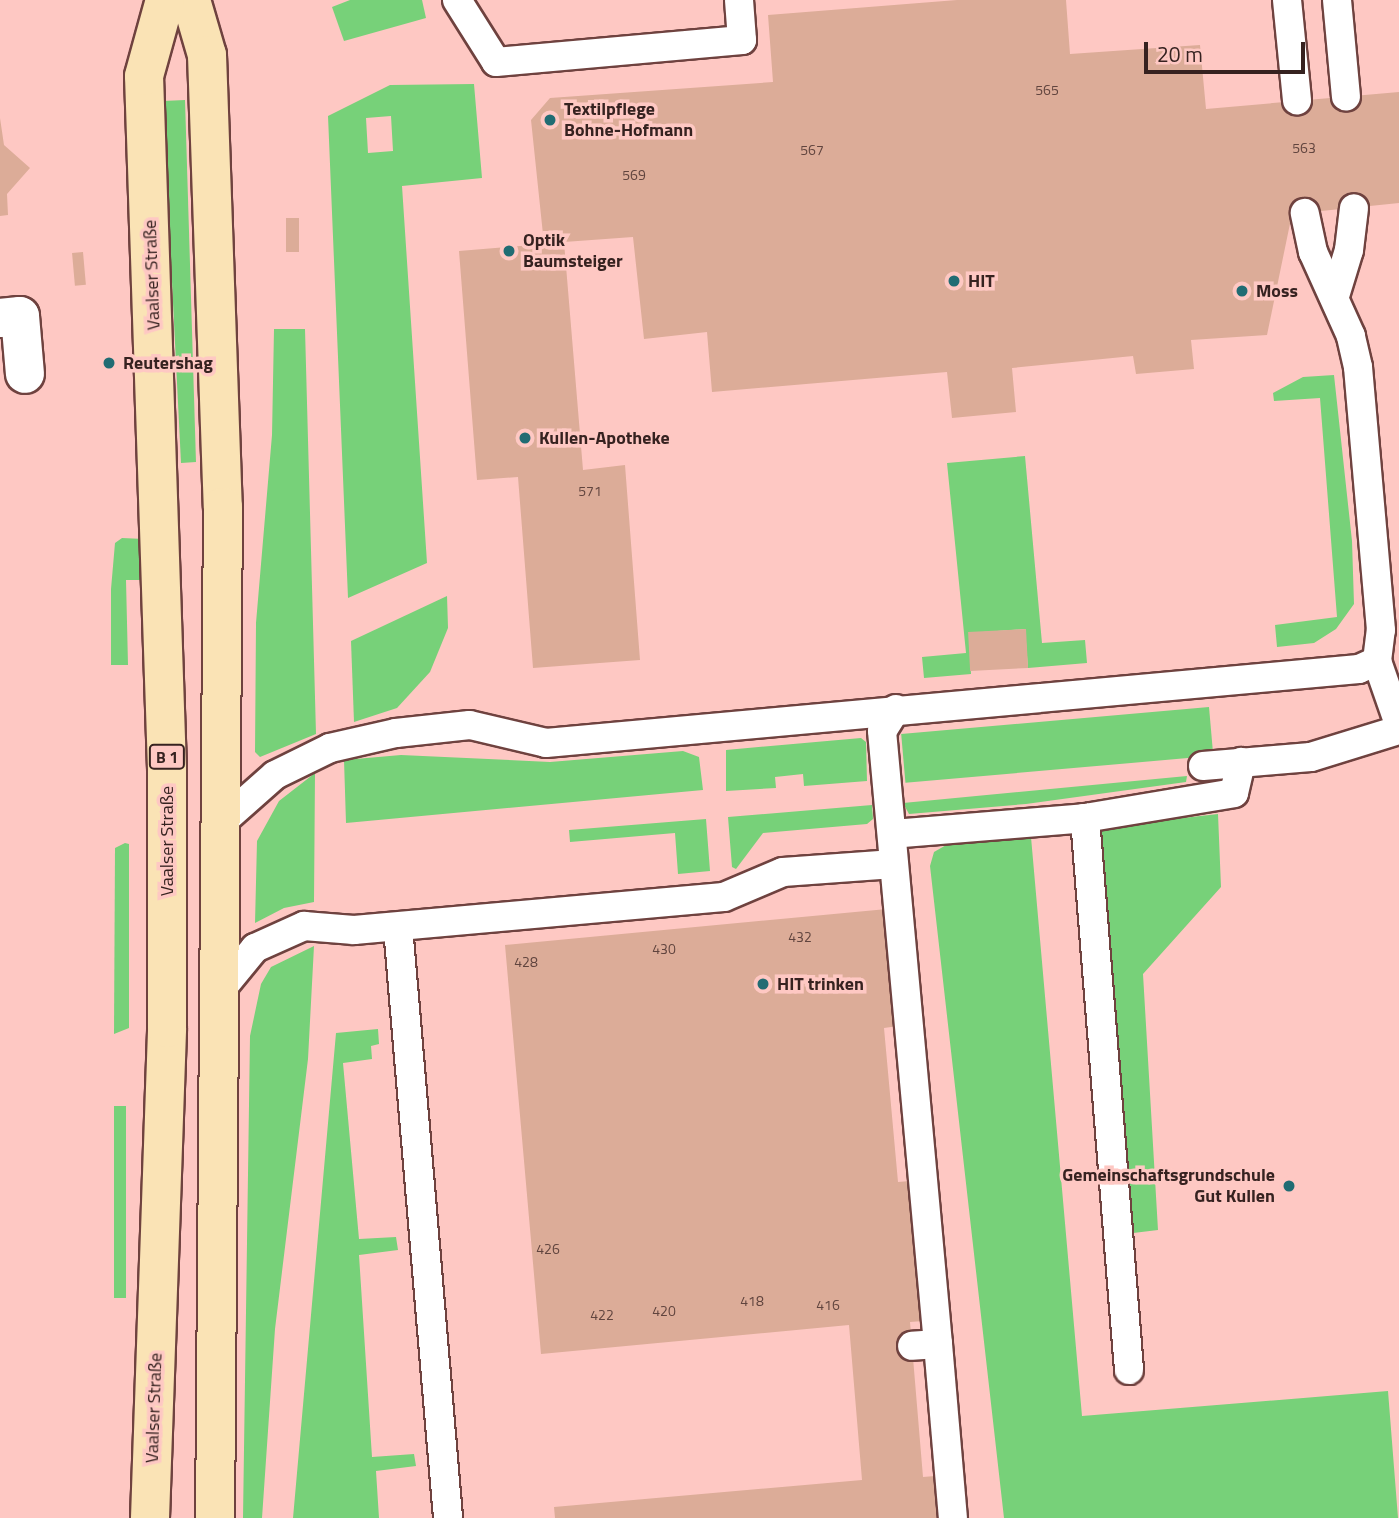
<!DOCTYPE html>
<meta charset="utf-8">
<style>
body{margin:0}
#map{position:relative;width:1399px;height:1518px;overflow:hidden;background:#fec8c3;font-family:"Titillium Web",sans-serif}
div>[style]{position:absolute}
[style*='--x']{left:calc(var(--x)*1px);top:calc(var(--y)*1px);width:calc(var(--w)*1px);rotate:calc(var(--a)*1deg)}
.green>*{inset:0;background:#77d179;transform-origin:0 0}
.building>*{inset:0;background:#dcac98;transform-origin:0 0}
.roads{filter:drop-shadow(2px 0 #6f423f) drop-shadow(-2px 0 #6f423f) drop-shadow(0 2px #6f423f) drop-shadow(0 -2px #6f423f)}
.lane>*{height:28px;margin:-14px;padding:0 14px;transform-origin:14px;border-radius:14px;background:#fff}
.street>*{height:38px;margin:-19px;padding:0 19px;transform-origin:19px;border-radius:19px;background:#fff}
.primary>*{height:38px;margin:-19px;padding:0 19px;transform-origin:19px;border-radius:19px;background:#fae3b5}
.dots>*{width:19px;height:19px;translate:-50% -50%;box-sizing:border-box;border:4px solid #fec8c3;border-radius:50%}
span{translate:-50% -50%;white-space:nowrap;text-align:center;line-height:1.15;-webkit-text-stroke:7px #fec8c3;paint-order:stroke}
.number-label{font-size:14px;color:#60443e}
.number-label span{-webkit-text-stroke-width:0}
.shield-label span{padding:2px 5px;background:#fec8c3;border:2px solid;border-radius:5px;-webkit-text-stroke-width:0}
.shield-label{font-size:16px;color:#362220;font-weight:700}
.poi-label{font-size:18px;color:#362220;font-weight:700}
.left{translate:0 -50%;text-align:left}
.right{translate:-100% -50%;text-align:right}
.street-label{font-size:18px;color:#362220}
.scale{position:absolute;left:1144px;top:42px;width:161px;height:32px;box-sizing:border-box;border:4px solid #362220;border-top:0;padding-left:9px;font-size:21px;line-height:24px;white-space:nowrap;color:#362220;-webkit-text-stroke:5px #fec8c3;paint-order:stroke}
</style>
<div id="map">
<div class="green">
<div style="clip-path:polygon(350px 0,422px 0,426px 18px,344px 41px,332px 7px)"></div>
<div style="clip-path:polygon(evenodd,474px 84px,482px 178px,402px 186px,427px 563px,348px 598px,328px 116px,390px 85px,474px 84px,391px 116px,393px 151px,368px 153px,366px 118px,391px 116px)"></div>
<div style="clip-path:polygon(185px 100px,196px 462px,181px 463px,163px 101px)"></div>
<div style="clip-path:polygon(274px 329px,305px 329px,316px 734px,260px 757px,255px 752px,256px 623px,272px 435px)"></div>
<div style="clip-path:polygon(1334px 375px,1352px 541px,1354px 604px,1336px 629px,1314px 643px,1277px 647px,1275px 625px,1337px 617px,1320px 398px,1274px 401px,1273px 393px,1303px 377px)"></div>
<div style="clip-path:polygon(1025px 456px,1042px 643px,1085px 640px,1087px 663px,1028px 668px,1025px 629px,969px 633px,971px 674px,924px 678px,922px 657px,966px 653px,947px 463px)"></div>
<div style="clip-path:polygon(122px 538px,144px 539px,145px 580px,126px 580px,128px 665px,111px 665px,111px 589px,115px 543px)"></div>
<div style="clip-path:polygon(447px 596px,448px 628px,430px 672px,397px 708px,354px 722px,351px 641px)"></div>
<div style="left:1209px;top:707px;width:49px;height:309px;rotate:85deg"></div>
<div style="clip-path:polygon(861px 738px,866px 742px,867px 781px,804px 786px,803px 774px,775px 777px,776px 788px,726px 791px,726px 750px)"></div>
<div style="clip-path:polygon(683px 751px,699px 757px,703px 790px,346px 823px,344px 760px,401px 755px,550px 762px)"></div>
<div style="clip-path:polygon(315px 773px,314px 902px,284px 908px,255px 923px,257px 841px,279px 801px)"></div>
<div style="clip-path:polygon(1187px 776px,1186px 782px,1026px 804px,909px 814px,903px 803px)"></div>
<div style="clip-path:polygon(872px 805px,873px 819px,867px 824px,763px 833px,736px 869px,732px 867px,728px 817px)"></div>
<div style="clip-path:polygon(1218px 814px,1221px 887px,1143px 974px,1158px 1230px,1125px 1234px,1095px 828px)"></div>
<div style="clip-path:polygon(706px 819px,710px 871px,678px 874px,675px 833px,570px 842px,569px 830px)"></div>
<div style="clip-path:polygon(1031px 837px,1082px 1416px,1388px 1391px,1398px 1518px,1004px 1518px,930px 866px,934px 852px,948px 844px)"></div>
<div style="clip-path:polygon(125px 843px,129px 844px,129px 1028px,114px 1034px,115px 848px)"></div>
<div style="clip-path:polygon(314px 946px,308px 1059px,275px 1329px,262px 1518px,243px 1518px,250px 1036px,261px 984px,271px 967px)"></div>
<div style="clip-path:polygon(378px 1029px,379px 1044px,371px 1046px,372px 1059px,343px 1063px,359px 1239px,396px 1237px,398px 1250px,359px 1255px,372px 1457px,414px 1454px,416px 1466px,376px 1471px,379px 1518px,293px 1518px,336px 1033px)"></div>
<div style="left:114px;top:1106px;width:12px;height:192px"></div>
</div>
<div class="building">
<div style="clip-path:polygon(957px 0,1066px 0,1070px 54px,1200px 45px,1206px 109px,1399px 92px,1399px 203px,1292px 214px,1267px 335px,1191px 340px,1194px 369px,1136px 374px,1133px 356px,1012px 368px,1016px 412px,952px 418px,947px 372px,712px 392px,707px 332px,644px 339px,633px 237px,564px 242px,583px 470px,625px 465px,640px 660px,533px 668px,518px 477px,477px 480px,459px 251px,544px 244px,531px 120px,550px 98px,773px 82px,768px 15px)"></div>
<div style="clip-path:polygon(0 118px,4px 145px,30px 168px,7px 194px,8px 215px,0 216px)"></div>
<div style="left:286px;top:218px;width:13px;height:34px"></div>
<div style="left:83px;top:252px;width:33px;height:11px;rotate:85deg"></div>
<div style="left:1026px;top:629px;width:39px;height:58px;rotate:87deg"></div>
<div style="clip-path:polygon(887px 909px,898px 1026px,884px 1028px,898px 1182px,910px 1181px,923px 1321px,910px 1322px,923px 1477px,935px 1476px,939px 1518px,555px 1518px,554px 1507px,862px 1480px,849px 1325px,541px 1354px,505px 945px)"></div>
</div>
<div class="roads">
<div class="lane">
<div style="--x:457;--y:0;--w:73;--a:57.8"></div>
<div style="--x:496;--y:62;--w:247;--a:-5.1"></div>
<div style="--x:742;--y:40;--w:40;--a:-94.3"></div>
<div style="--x:1287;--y:0;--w:101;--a:84.3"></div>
<div style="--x:1337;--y:0;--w:97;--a:84.7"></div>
<div style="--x:1335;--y:296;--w:48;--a:-73.1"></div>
<div style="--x:1349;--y:250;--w:42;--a:-83.2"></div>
<div style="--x:1377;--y:661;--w:67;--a:70.8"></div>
<div style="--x:896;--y:709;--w:26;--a:122"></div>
<div style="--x:882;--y:731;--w:616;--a:84.78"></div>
<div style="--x:938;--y:1344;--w:26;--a:176"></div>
<div style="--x:1203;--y:766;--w:108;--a:-4.8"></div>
<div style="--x:1311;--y:757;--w:92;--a:-17.1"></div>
<div style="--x:223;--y:821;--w:69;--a:-41.5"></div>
<div style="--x:275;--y:775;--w:61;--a:-26.1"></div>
<div style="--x:330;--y:748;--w:68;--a:-12.8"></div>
<div style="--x:396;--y:733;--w:74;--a:-6.2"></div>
<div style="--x:470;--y:725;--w:78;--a:13.3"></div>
<div style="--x:546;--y:743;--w:816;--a:-5.2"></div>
<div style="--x:1359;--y:669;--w:20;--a:-24"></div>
<div style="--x:1377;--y:661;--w:31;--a:-83"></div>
<div style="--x:1381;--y:630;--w:264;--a:-95"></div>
<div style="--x:1358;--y:367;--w:32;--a:-103"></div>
<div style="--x:1351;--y:336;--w:92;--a:-114.3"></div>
<div style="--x:1313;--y:252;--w:40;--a:-102"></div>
<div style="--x:892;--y:834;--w:194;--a:-4.7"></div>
<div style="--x:398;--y:927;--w:593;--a:85.16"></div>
<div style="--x:219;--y:992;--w:57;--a:-50.7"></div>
<div style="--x:255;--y:948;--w:54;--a:-24.2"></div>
<div style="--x:304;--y:926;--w:50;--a:4.6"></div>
<div style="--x:354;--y:930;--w:371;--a:-5.1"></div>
<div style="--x:724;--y:897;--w:64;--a:-23"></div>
<div style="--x:783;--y:872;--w:111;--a:-4.1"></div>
<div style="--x:938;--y:1344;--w:175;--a:85.1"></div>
<div style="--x:1129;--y:1370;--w:554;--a:-94.56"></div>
<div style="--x:1085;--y:818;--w:151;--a:-9.5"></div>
<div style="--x:1234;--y:793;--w:32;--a:-77"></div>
</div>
<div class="street">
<div style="--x:0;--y:318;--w:20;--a:-6"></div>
<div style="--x:20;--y:316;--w:58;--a:85.1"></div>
</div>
<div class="primary">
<div style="--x:191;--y:0;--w:57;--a:73.8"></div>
<div style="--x:207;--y:55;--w:452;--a:88"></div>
<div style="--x:223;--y:507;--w:1011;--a:90.45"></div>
<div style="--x:150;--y:1518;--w:490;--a:-88"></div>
<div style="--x:167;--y:1028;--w:259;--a:-90"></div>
<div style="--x:167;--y:769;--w:693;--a:-91.9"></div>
<div style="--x:144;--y:76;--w:79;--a:-74.6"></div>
</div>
</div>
<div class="dots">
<div style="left:550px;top:120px;background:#216c73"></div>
<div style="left:509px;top:251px;background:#216c73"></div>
<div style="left:954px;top:281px;background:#216c73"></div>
<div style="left:1242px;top:291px;background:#216c73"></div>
<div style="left:109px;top:363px;background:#216c73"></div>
<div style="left:525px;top:438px;background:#216c73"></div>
<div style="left:763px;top:984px;background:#216c73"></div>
<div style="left:1289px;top:1186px;background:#216c73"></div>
</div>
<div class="number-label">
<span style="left:1047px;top:90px">565</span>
<span style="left:1304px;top:148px">563</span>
<span style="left:812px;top:150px">567</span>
<span style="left:634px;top:175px">569</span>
<span style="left:590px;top:491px">571</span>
<span style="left:800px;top:937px">432</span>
<span style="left:664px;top:949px">430</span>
<span style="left:526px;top:962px">428</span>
<span style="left:548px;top:1249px">426</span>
<span style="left:752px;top:1301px">418</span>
<span style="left:828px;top:1305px">416</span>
<span style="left:664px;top:1311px">420</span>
<span style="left:602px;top:1315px">422</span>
</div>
<div class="shield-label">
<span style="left:167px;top:757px">B 1</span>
</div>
<div class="poi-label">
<span class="left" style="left:564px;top:120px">Textilpflege<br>Bohne-Hofmann</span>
<span class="left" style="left:523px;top:251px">Optik<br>Baumsteiger</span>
<span class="left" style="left:968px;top:281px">HIT</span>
<span class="left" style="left:1256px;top:291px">Moss</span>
<span class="left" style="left:123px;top:363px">Reutershag</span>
<span class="left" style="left:539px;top:438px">Kullen-Apotheke</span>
<span class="left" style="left:777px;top:984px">HIT trinken</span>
<span class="right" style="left:1275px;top:1186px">Gemeinschaftsgrundschule<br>Gut Kullen</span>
</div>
<div class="street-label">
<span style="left:152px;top:275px;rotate:-92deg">Vaalser Straße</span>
<span style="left:167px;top:841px;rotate:-90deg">Vaalser Straße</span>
<span style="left:154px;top:1408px;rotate:-88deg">Vaalser Straße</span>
</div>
<div class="scale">20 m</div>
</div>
